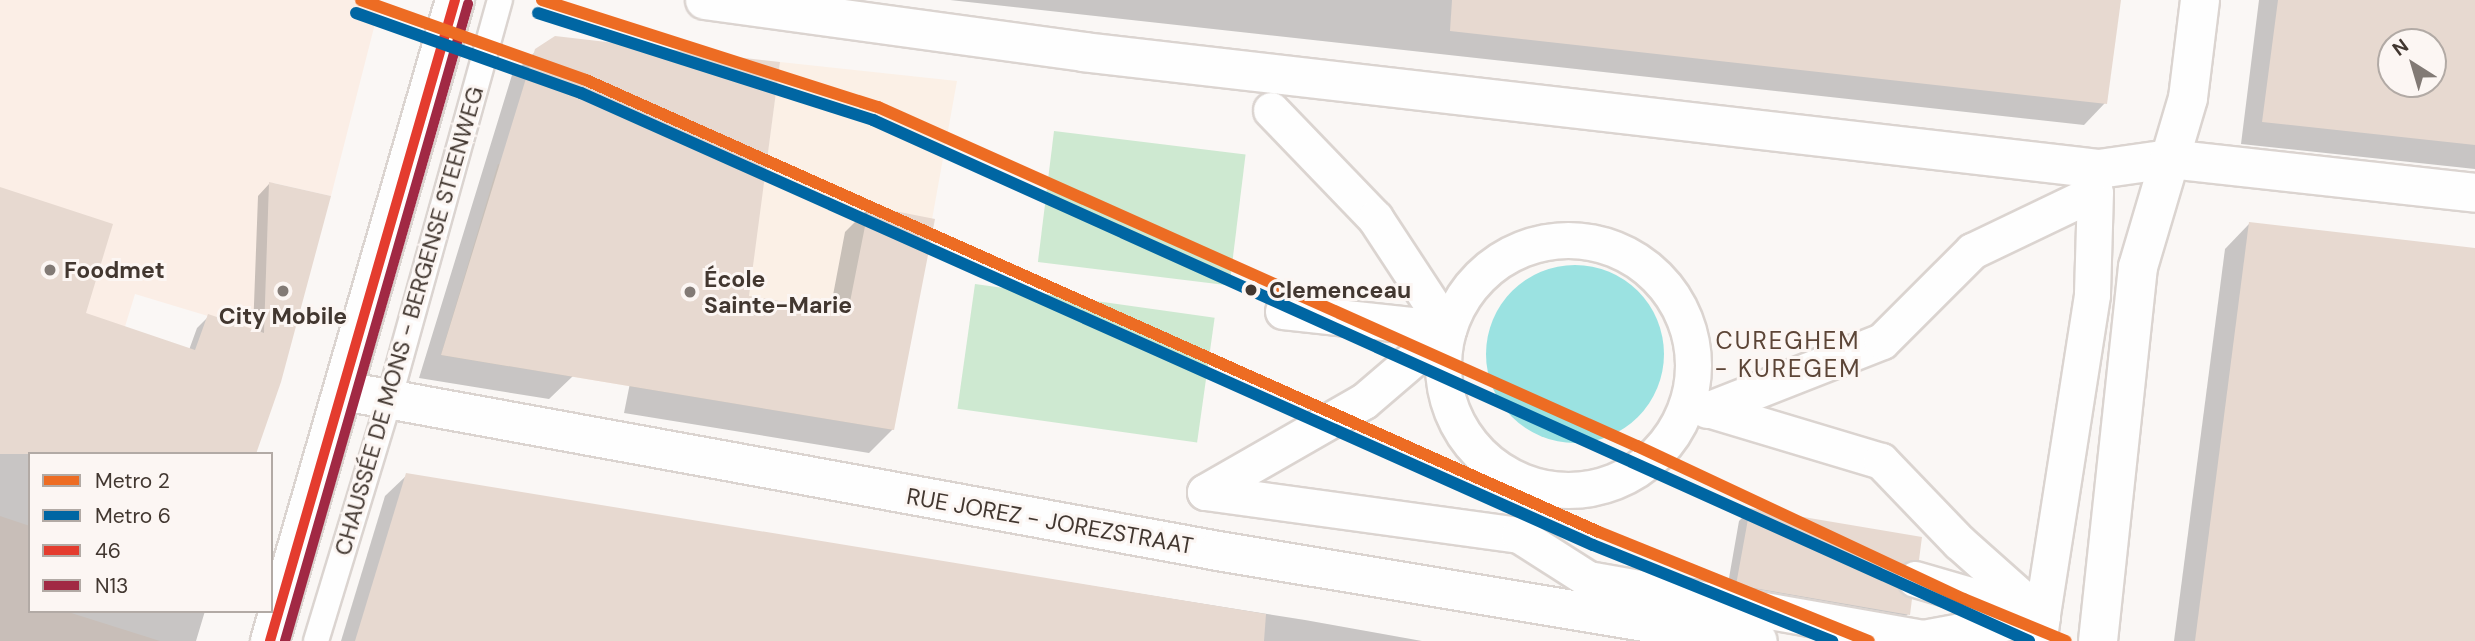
<!DOCTYPE html>
<meta charset="utf-8">
<style>
body{margin:0}
#map{position:relative;width:2475px;height:641px;overflow:hidden;background:#faf7f5;font-family:"DM Sans",sans-serif}
div>[style]{position:absolute}
[style*='--x']{left:calc(var(--x)*1px);top:calc(var(--y)*1px);width:calc(var(--w)*1px);rotate:calc(var(--a)*1deg)}
.built>*{inset:0;background:#fbeee6}
.education>*{inset:0;background:#fbf0e6}
.green>*{inset:0;background:#cee9d1;transform-origin:0 0}
.water>*{inset:0;background:#9be2e1}
.round{border-radius:50%}
.shadow>*{inset:0;background:#0003}
.building>*{inset:0;background:#e7d9d0}
.roads{filter:drop-shadow(2px 0 #dbd4d0) drop-shadow(-2px 0 #dbd4d0) drop-shadow(0 2px #dbd4d0) drop-shadow(0 -2px #dbd4d0)}
.service>*{height:24px;margin:-12px;padding:0 12px;transform-origin:12px;border-radius:12px;background:#fefefe}
.pedestrian>*{height:35px;margin:-17.5px;padding:0 17.5px;transform-origin:17.5px;border-radius:17.5px;background:#fefefe}
.pedestrian>.ring{margin:-17.5px;padding:0;box-sizing:content-box;background:none;border:35px solid #fefefe;border-radius:50%}
.minor>*{height:38px;margin:-19px;padding:0 19px;transform-origin:19px;border-radius:19px;background:#fefefe}
.secondary>*{height:38px;margin:-19px;padding:0 19px;transform-origin:19px;border-radius:19px;background:#fefefe}
.bus-1>*{height:10px;margin:-5px;padding:0 5px;transform-origin:5px;border-radius:5px;background:#e43c2e}
.bus-2>*{height:10px;margin:-5px;padding:0 5px;transform-origin:5px;border-radius:5px;background:#a12944}
.metro-1>*{height:12px;margin:-6px;padding:0 6px;transform-origin:6px;border-radius:6px;background:#ed6c23}
.metro-2>*{height:12px;margin:-6px;padding:0 6px;transform-origin:6px;border-radius:6px;background:#0066a3}
.dots>*{width:19px;height:19px;translate:-50% -50%;box-sizing:border-box;border:4px solid #fcf6f3;border-radius:50%}
span{translate:-50% -50%;white-space:nowrap;text-align:center;line-height:1.15;-webkit-text-stroke:6px #fcf6f3;paint-order:stroke}
.poi-label{font-size:23px;color:#423730;font-weight:700}
.left{translate:0 -50%;text-align:left}
.stop-label{font-size:23px;color:#423730;font-weight:700}
.street-label{font-size:23px;color:#423730}
.neighbourhood-label{font-size:24px;color:#5c4537;letter-spacing:2px}
.legend{position:absolute;left:28px;top:452px;width:245px;height:161px;box-sizing:border-box;background:#fcf6f3;border:2px solid #b2aaa5;margin:0;padding:9px 12px;list-style:none;font-size:21px;color:#423730}
.legend li{display:flex;align-items:center;gap:14px;height:35px}
.legend b{width:35px;border:2px solid #b2aaa5}
.north{position:absolute;left:2377px;top:28px;width:70px;height:70px;box-sizing:border-box;background:#fcf6f3;border:2px solid #b2aaa5;border-radius:50%;rotate:323deg;font-size:19px;font-weight:700;line-height:28px;text-align:center;color:#423730}
.north::after{content:'';display:block;margin:auto;width:24px;height:32px;background:#827a75;clip-path:polygon(50% 0,100% 100%,50% 72%,0 100%)}
</style>
<div id="map">
<div class="built">
<div style="clip-path:polygon(0 0,381px 0,331px 196px,274px 183px,269px 193px,264px 333px,135px 294px,116px 356px,0 402px)"></div>
<div style="clip-path:polygon(0 516px,30px 526px,30px 611px,65px 611px,160px 641px,0 641px)"></div>
</div>
<div class="education">
<div style="clip-path:polygon(780px 62px,957px 81px,894px 430px,441px 355px,498px 164px,757px 230px)"></div>
</div>
<div class="green">
<div style="left:1054px;top:131px;width:193px;height:132px;rotate:7deg"></div>
<div style="left:975px;top:284px;width:242px;height:126px;rotate:8deg"></div>
</div>
<div class="water">
<div class="round" style="left:1486px;top:265px;width:178px;height:178px"></div>
</div>
<div class="shadow">
<div style="clip-path:polygon(950px 0,2119px 0,2105px 103px,2084px 125px)"></div>
<div style="clip-path:polygon(evenodd,2259px 0,2475px 0,2475px 169px,2241px 144px,2259px 0,2391px 42px,2433px 42px,2433px 84px,2391px 84px,2391px 42px)"></div>
<div style="clip-path:polygon(537px 50px,747px 297px,830px 311px,845px 232px,869px 208px,893px 429px,869px 453px,624px 413px,633px 368px,573px 376px,549px 399px,419px 378px,512px 75px)"></div>
<div style="clip-path:polygon(269px 184px,279px 381px,30px 454px,30px 611px,205px 611px,196px 641px,0 641px,0 189px,84px 315px,189px 350px,197px 328px,209px 316px,253px 331px,258px 196px)"></div>
<div style="clip-path:polygon(2249px 224px,2475px 250px,2475px 641px,2174px 641px,2225px 249px)"></div>
<div style="clip-path:polygon(407px 475px,510px 641px,341px 641px,385px 496px)"></div>
<div style="clip-path:polygon(1750px 510px,1917px 559px,1906px 570px,1894px 573px,1908px 614px,1897px 625px,1726px 595px,1739px 521px)"></div>
<div style="clip-path:polygon(626px 512px,1305px 620px,1422px 641px,584px 641px)"></div>
</div>
<div class="building">
<div style="clip-path:polygon(1452px 0,2121px 0,2107px 104px,1450px 31px)"></div>
<div style="clip-path:polygon(evenodd,2278px 0,2475px 0,2475px 145px,2262px 122px,2278px 0,2391px 42px,2433px 42px,2433px 84px,2391px 84px,2391px 42px)"></div>
<div style="clip-path:polygon(555px 36px,780px 62px,749px 296px,848px 312px,869px 206px,935px 219px,894px 430px,441px 355px,535px 49px)"></div>
<div style="clip-path:polygon(269px 182px,331px 196px,281px 382px,256px 454px,0 454px,0 187px,113px 224px,86px 313px,195px 350px,208px 314px,264px 333px)"></div>
<div style="clip-path:polygon(2249px 222px,2475px 248px,2475px 641px,2195px 641px)"></div>
<div style="clip-path:polygon(406px 473px,1266px 614px,1264px 641px,355px 641px)"></div>
<div style="clip-path:polygon(1750px 508px,1922px 537px,1919px 560px,1902px 564px,1896px 574px,1900px 592px,1912px 599px,1910px 615px,1736px 585px)"></div>
</div>
<div class="roads">
<div class="service">
<div style="--x:316;--y:641;--w:252;--a:-73.1"></div>
<div style="--x:389;--y:400;--w:415;--a:-74.5"></div>
</div>
<div class="pedestrian">
<div style="--x:1271;--y:110;--w:150;--a:46.1"></div>
<div style="--x:1375;--y:218;--w:133;--a:56.7"></div>
<div class="ring" style="left:1443px;top:240px;width:215px;height:215px"></div>
<div style="--x:1701;--y:407;--w:188;--a:16.7"></div>
<div style="--x:1881;--y:461;--w:112;--a:46.1"></div>
<div style="--x:1959;--y:542;--w:111;--a:41.7"></div>
<div style="--x:2042;--y:616;--w:15;--a:98"></div>
<div style="--x:1707;--y:410;--w:188;--a:-21.5"></div>
<div style="--x:1882;--y:341;--w:127;--a:-45"></div>
<div style="--x:1972;--y:251;--w:136;--a:-25.6"></div>
<div style="--x:2095;--y:192;--w:103;--a:91.7"></div>
<div style="--x:2092;--y:295;--w:325;--a:98.9"></div>
<div style="--x:1205;--y:492;--w:317;--a:7.8"></div>
<div style="--x:1519;--y:535;--w:82;--a:32.5"></div>
<div style="--x:1588;--y:579;--w:340;--a:10"></div>
<div style="--x:1923;--y:638;--w:121;--a:-10.5"></div>
<div style="--x:1205;--y:492;--w:183;--a:-29.8"></div>
<div style="--x:1364;--y:401;--w:111;--a:-40.6"></div>
<div style="--x:1448;--y:329;--w:166;--a:-173.8"></div>
<div style="--x:1915;--y:579;--w:122;--a:16.2"></div>
</div>
<div class="minor">
<div style="--x:705;--y:0;--w:382;--a:7.8"></div>
<div style="--x:1083;--y:52;--w:1023;--a:6.57"></div>
<div style="--x:2099;--y:169;--w:71;--a:-8.1"></div>
<div style="--x:2169;--y:159;--w:308;--a:6.3"></div>
<div style="--x:344;--y:391;--w:889;--a:10.37"></div>
<div style="--x:1218;--y:551;--w:547;--a:9.46"></div>
<div style="--x:2098;--y:641;--w:376;--a:-83.9"></div>
<div style="--x:2138;--y:267;--w:176;--a:-73.5"></div>
<div style="--x:2188;--y:98;--w:99;--a:-83"></div>
</div>
<div class="secondary">
<div style="--x:270;--y:641;--w:667;--a:-73.9"></div>
</div>
</div>
<div class="bus-1">
<div style="--x:270;--y:641;--w:667;--a:-73.9"></div>
</div>
<div class="bus-2">
<div style="--x:285;--y:641;--w:663;--a:-73.97"></div>
</div>
<div class="metro-1">
<div style="--x:361;--y:0;--w:239;--a:19.6"></div>
<div style="--x:586;--y:80;--w:1109;--a:24.05"></div>
<div style="--x:1599;--y:532;--w:291;--a:22"></div>
<div style="--x:542;--y:0;--w:353;--a:17.7"></div>
<div style="--x:878;--y:107;--w:831;--a:24.07"></div>
<div style="--x:1637;--y:446;--w:361;--a:25.1"></div>
<div style="--x:1964;--y:599;--w:110;--a:22.4"></div>
</div>
<div class="metro-2">
<div style="--x:356;--y:13;--w:239;--a:19.6"></div>
<div style="--x:581;--y:93;--w:1108;--a:24.07"></div>
<div style="--x:1593;--y:545;--w:258;--a:21.9"></div>
<div style="--x:538;--y:13;--w:352;--a:17.7"></div>
<div style="--x:873;--y:120;--w:1268;--a:24.26"></div>
</div>
<div class="dots">
<div style="left:50px;top:270px;background:#827a75"></div>
<div style="left:1251px;top:290px;background:#423730"></div>
<div style="left:283px;top:291px;background:#827a75"></div>
<div style="left:690px;top:292px;background:#827a75"></div>
</div>
<div class="poi-label">
<span class="left" style="left:64px;top:270px">Foodmet</span>
<span class="left" style="left:704px;top:292px">École<br>Sainte-Marie</span>
<span style="left:283px;top:316px">City Mobile</span>
</div>
<div class="stop-label">
<span class="left" style="left:1269px;top:290px">Clemenceau</span>
</div>
<div class="street-label">
<span style="left:409px;top:321px;rotate:-74deg">CHAUSSÉE DE MONS - BERGENSE STEENWEG</span>
<span style="left:1050px;top:521px;rotate:10deg">RUE JOREZ - JOREZSTRAAT</span>
</div>
<div class="neighbourhood-label">
<span style="left:1788px;top:355px">CUREGHEM<br>- KUREGEM</span>
</div>
<ul class="legend">
<li><b style="height:9px;background:#ed6c23"></b>Metro 2</li>
<li><b style="height:9px;background:#0066a3"></b>Metro 6</li>
<li><b style="height:9px;background:#e43c2e"></b>46</li>
<li><b style="height:9px;background:#a12944"></b>N13</li>
</ul>
<div class="north">N</div>
</div>
